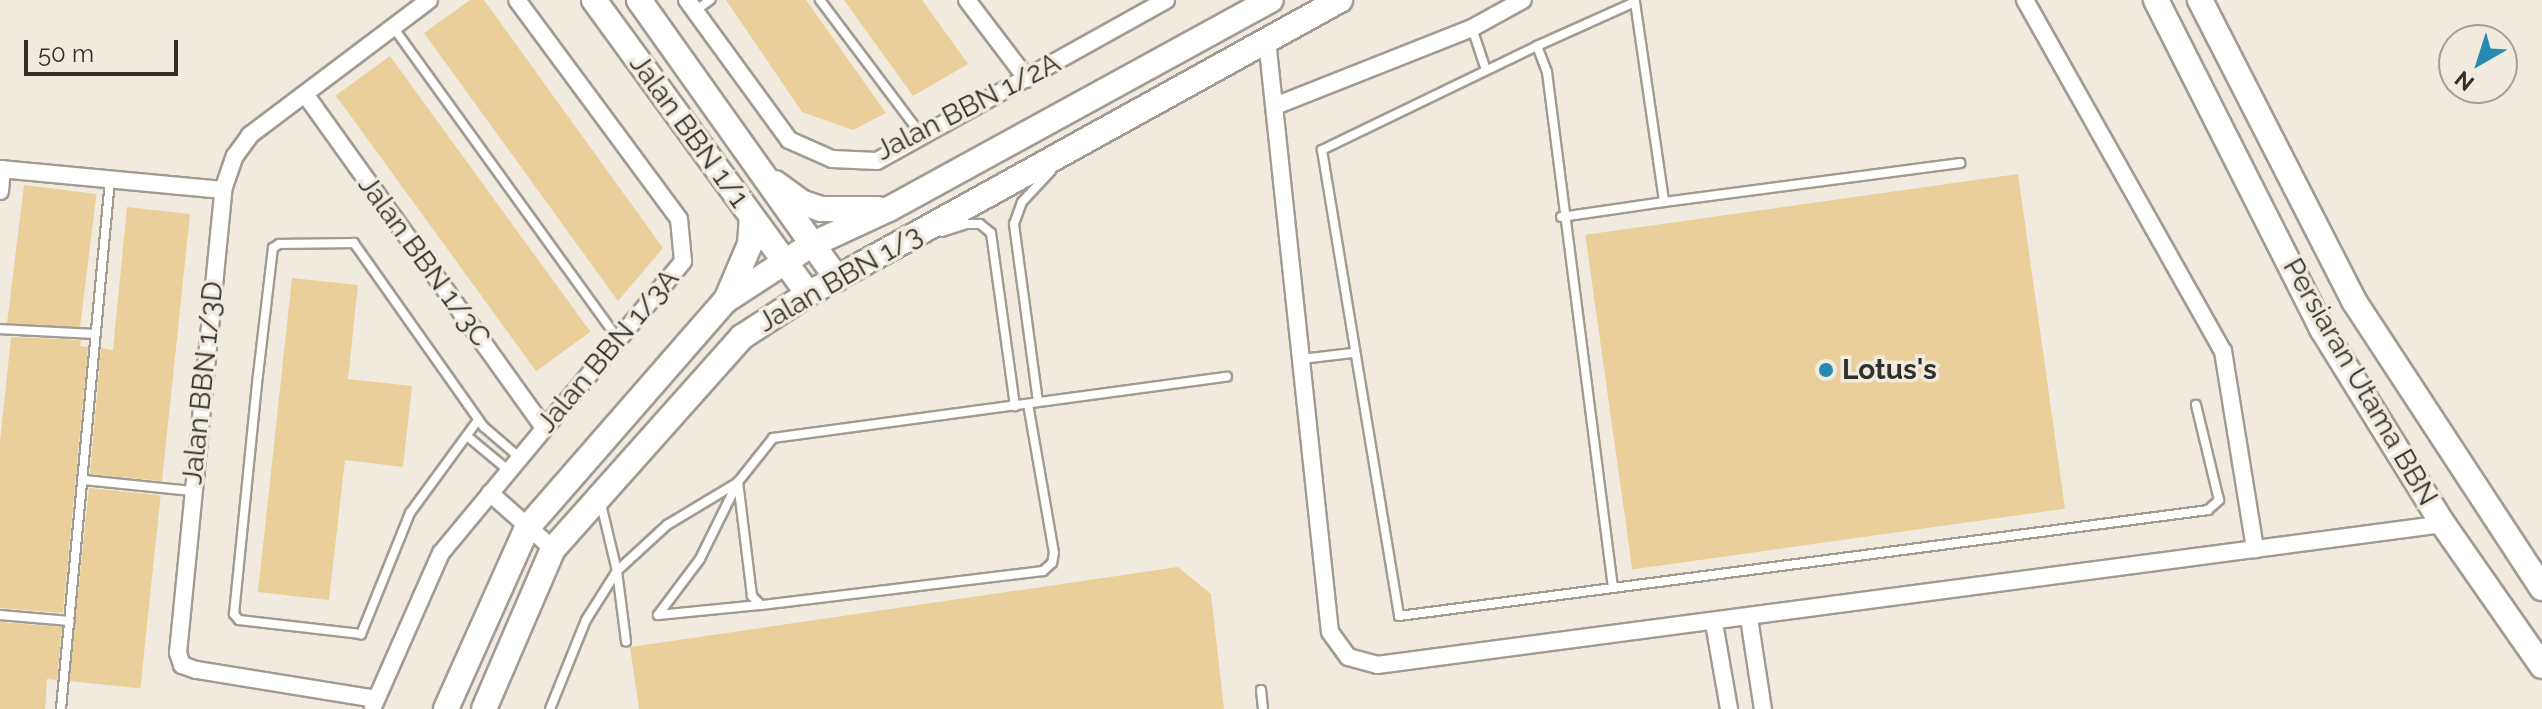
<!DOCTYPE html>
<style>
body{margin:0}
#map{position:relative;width:2542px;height:709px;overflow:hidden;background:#f0eadf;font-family:Raleway,sans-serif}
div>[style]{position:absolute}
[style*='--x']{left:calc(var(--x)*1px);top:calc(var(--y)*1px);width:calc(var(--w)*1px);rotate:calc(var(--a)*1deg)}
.building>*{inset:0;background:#ebcf9b;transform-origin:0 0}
.roads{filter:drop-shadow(2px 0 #a19b91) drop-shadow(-2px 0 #a19b91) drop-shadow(0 2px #a19b91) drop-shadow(0 -2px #a19b91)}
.lane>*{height:8px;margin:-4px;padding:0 4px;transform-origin:4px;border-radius:4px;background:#fff}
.street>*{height:16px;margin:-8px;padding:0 8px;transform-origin:8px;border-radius:8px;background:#fff}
.secondary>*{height:24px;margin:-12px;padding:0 12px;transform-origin:12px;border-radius:12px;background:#fff}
.dots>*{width:22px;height:22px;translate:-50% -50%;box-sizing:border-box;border:4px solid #f0eadf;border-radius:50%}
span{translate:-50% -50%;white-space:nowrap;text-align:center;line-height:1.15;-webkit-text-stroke:7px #f0eadf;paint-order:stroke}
.street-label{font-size:28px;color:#32302c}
.poi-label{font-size:28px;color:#32302c;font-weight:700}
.left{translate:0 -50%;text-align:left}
.north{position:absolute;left:2438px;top:24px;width:80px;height:80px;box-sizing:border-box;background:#f0eadf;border:2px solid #a4a097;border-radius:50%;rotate:219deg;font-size:22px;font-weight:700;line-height:32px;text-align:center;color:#32302c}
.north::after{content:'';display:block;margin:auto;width:28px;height:36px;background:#2589b2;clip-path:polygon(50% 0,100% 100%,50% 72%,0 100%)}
.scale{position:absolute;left:24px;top:40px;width:154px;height:36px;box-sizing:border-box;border:4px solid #32302c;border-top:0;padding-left:10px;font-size:24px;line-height:28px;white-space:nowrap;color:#32302c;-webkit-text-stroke:6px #f0eadf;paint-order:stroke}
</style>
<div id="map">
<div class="building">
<div style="clip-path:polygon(470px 0,484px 0,663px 248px,618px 301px,424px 33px)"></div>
<div style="clip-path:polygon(726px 0,806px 0,886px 113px,853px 130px,802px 112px)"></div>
<div style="clip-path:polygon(844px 0,922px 0,968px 64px,913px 96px)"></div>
<div style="left:390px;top:56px;width:341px;height:67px;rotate:54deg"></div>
<div style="left:2018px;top:174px;width:338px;height:437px;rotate:82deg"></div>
<div style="left:24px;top:185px;width:73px;height:139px;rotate:7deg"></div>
<div style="clip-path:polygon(127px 207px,190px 214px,162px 481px,90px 474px,101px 348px,113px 350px)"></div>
<div style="clip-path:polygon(292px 278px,358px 285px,348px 379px,412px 386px,403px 467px,345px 460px,329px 600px,258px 592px)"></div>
<div style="clip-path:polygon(11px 337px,81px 340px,80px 346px,88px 347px,63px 613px,0 608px,0 441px)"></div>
<div style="left:89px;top:488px;width:72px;height:194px;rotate:6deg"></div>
<div style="clip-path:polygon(1178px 567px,1211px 594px,1224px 709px,639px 709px,630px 647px)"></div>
<div style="clip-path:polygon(0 622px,62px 627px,57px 680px,47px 679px,45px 709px,0 709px)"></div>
</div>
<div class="roads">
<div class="lane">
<div style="--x:820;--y:0;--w:170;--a:53.1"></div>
<div style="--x:695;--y:11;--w:19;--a:-36"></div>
<div style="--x:393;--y:27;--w:385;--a:54.2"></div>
<div style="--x:1472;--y:28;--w:41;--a:71.6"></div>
<div style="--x:1537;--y:46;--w:107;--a:-24.2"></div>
<div style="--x:1635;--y:2;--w:202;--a:81.7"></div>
<div style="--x:1664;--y:202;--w:104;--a:171.7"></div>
<div style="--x:1664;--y:202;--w:299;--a:-7.5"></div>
<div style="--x:942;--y:232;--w:26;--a:-18"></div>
<div style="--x:967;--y:224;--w:13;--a:0"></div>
<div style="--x:980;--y:224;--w:14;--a:39"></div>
<div style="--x:991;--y:233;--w:175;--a:82.1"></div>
<div style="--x:0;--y:329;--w:96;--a:3"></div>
<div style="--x:1301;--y:359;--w:52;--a:-6.6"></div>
<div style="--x:1038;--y:402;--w:180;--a:-97.7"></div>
<div style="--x:1014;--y:224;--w:23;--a:-70"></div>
<div style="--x:1022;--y:202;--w:42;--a:-46.9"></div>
<div style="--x:1028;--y:404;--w:151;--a:80.1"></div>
<div style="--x:1054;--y:553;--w:10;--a:101"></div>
<div style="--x:1052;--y:563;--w:12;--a:138"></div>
<div style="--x:1043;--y:571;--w:284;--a:173.1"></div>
<div style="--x:761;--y:605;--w:13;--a:-135"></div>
<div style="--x:752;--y:596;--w:115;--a:-97"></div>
<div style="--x:738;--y:482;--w:56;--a:-51.5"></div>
<div style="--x:773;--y:438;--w:458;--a:-7.7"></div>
<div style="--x:478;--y:420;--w:115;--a:126.2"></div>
<div style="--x:410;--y:513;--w:131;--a:112"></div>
<div style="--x:361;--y:634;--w:123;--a:-173.5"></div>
<div style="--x:239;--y:620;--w:8;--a:-130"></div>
<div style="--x:234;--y:614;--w:240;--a:-84.3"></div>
<div style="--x:258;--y:375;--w:128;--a:-83.3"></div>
<div style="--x:273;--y:248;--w:7;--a:-34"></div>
<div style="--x:279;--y:244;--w:75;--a:-0.8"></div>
<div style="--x:354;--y:243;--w:225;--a:54.8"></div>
<div style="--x:484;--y:427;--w:46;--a:40.6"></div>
<div style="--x:467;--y:436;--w:53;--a:39.7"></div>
<div style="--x:83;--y:480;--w:110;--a:5.8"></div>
<div style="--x:738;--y:482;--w:86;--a:116.3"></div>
<div style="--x:700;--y:559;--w:70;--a:126.9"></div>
<div style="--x:658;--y:615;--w:102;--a:-5.6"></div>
<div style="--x:601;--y:504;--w:69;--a:76.6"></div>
<div style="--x:617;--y:571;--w:68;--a:-42.6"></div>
<div style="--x:667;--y:525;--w:82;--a:-31"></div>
<div style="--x:617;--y:571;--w:71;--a:82.7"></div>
<div style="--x:1613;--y:588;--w:520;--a:-97.29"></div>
<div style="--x:1547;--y:72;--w:28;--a:-111"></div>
<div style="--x:1537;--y:46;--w:239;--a:154.2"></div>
<div style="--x:1322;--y:150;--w:472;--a:80.6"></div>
<div style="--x:1399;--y:616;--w:816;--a:-7.46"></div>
<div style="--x:2208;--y:510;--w:15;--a:-42"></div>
<div style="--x:2219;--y:500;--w:98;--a:-103.6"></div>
<div style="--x:0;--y:615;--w:70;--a:4.9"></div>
<div style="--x:1261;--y:690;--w:19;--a:84"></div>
<div style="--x:61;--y:709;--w:531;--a:-84.71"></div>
<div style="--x:550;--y:709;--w:96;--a:-68"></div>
<div style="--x:586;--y:620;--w:58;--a:-57.7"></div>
</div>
<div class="street">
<div style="--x:687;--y:0;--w:173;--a:53.9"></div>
<div style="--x:789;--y:140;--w:47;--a:23.8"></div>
<div style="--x:832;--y:159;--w:45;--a:2.5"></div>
<div style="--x:877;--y:161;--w:331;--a:-29.1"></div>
<div style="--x:967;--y:0;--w:99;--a:52.8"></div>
<div style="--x:2025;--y:0;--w:403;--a:60.6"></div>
<div style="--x:2223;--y:351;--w:201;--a:80.8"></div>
<div style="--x:1267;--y:40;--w:595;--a:83.93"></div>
<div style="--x:1330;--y:632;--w:31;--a:54"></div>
<div style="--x:1348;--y:657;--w:30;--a:15"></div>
<div style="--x:1377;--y:665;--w:1075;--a:-7.53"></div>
<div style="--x:305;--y:94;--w:411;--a:54.4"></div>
<div style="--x:1275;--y:106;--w:212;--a:-21.6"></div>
<div style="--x:1472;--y:28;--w:58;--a:-28.8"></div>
<div style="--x:0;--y:169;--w:224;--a:5.4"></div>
<div style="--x:0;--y:191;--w:22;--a:-85"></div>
<div style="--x:490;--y:493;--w:84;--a:41.6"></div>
<div style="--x:1749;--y:618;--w:92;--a:81.3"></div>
<div style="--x:1714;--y:623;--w:87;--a:80.1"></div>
<div style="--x:376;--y:699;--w:182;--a:-170.8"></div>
<div style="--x:196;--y:670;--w:15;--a:-160"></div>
<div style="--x:182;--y:665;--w:13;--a:-108"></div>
<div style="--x:178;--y:653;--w:465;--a:-84.4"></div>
<div style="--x:223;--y:190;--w:36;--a:-71"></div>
<div style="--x:235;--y:156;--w:26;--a:-54"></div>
<div style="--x:250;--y:135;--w:224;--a:-37"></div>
<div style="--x:373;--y:707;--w:168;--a:-66.2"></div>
<div style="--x:441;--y:553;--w:379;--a:-50.3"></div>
<div style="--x:683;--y:261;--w:42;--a:-95.4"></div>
<div style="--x:679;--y:219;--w:272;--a:-126.5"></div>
</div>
<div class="secondary">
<div style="--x:594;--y:0;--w:364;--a:53.9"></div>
<div style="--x:639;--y:0;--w:342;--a:54.6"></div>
<div style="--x:2156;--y:0;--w:369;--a:63.2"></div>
<div style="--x:2322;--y:329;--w:229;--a:58.2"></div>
<div style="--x:2443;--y:524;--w:173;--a:55.1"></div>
<div style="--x:2200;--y:0;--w:338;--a:62.9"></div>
<div style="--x:2354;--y:301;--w:343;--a:56.8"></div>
<div style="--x:775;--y:183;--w:34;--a:36"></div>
<div style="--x:803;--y:203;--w:19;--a:18"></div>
<div style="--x:821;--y:209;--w:57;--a:0"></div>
<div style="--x:727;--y:298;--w:59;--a:-66.9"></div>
<div style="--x:750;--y:244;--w:26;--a:-86"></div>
<div style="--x:446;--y:709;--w:198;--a:-65.9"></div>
<div style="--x:527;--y:528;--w:301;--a:-48.9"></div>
<div style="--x:725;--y:301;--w:103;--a:-33.1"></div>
<div style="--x:811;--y:245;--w:86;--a:-24.8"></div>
<div style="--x:889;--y:209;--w:435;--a:-28.7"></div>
<div style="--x:484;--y:709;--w:174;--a:-66.7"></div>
<div style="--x:553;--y:549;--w:284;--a:-48.3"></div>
<div style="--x:742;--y:337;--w:79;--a:-33.1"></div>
<div style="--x:808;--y:294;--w:608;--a:-28.93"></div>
</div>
</div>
<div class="dots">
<div style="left:1826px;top:370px;background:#2589b2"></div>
</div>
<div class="street-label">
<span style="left:968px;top:107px;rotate:-27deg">Jalan BBN 1/2A</span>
<span style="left:689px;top:131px;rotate:54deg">Jalan BBN 1/1</span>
<span style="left:424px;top:261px;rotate:54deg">Jalan BBN 1/3C</span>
<span style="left:840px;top:279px;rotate:-30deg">Jalan BBN 1/3</span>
<span style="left:608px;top:351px;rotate:-50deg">Jalan BBN 1/3A</span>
<span style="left:2360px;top:382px;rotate:60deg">Persiaran Utama BBN</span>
<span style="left:203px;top:383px;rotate:-84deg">Jalan BBN 1/3D</span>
</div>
<div class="poi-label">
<span class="left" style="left:1842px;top:370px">Lotus's</span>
</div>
<div class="north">N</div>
<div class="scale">50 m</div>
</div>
